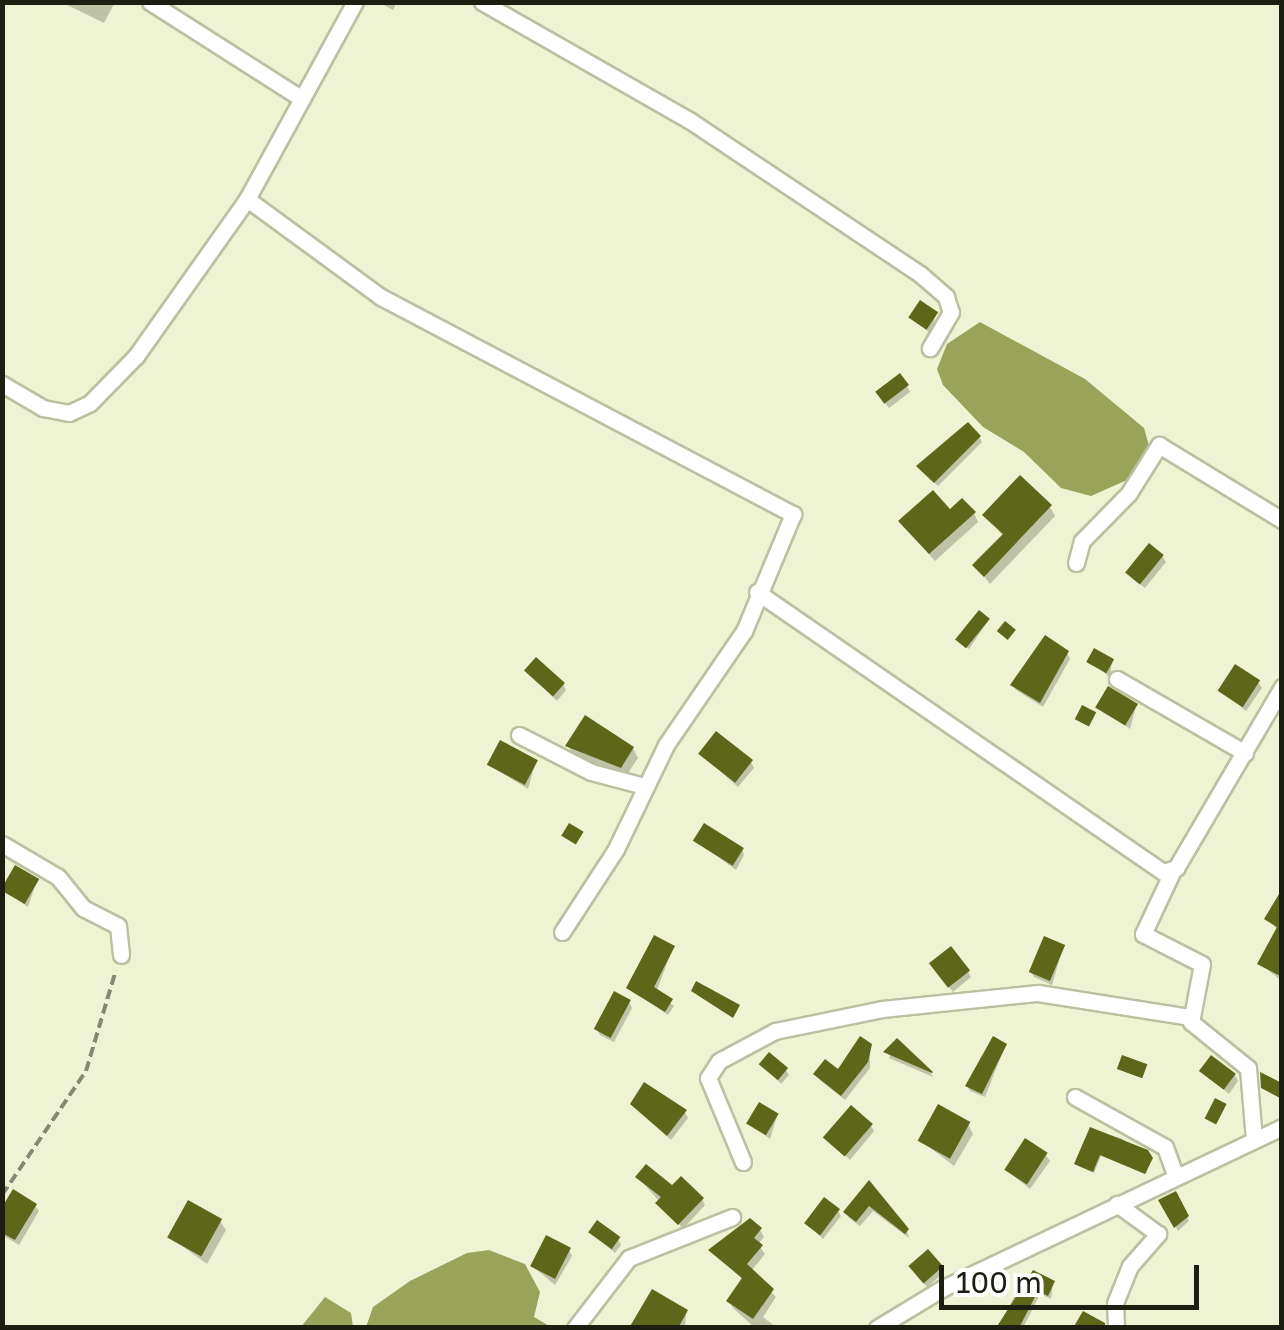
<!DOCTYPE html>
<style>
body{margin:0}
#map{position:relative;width:1284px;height:1330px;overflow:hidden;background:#eef4d3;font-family:"Golos Text",sans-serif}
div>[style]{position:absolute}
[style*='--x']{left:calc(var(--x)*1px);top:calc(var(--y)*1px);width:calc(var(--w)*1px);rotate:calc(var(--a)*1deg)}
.water>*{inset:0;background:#99a35a}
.shadow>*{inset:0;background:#0003}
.building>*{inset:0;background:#5e661a;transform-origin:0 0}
.path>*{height:4px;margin-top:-2px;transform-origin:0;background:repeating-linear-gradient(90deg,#858972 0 10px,transparent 0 15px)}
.roads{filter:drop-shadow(2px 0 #bbc0a0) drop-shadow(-2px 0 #bbc0a0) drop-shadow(0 2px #bbc0a0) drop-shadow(0 -2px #bbc0a0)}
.street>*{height:15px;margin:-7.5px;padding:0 7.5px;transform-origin:7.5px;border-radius:7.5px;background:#fff}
span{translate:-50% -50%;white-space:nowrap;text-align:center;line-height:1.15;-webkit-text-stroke:10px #fff;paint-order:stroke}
.frame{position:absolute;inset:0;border:5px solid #1c1e12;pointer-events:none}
.scale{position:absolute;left:939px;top:1265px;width:260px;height:45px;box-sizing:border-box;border:5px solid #1c1e12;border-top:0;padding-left:12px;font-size:30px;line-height:35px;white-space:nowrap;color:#1c1e12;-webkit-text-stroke:8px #fff;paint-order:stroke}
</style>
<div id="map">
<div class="water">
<div style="clip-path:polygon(980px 322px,1085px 379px,1144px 428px,1149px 446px,1127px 480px,1091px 496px,1061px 488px,1024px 452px,983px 427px,943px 385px,937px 369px,947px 344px)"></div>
<div style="clip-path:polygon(489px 1250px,525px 1264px,540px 1292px,534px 1317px,551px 1327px,366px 1327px,373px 1307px,410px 1281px,467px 1253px)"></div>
<div style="clip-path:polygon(325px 1297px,351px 1313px,353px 1327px,301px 1327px)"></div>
</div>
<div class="shadow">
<div style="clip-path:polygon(61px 2px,115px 2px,104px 23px)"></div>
<div style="clip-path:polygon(378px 2px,397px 2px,393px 10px)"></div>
<div style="clip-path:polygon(936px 313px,931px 334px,911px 317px)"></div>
<div style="clip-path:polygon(907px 386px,910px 392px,889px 408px,881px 398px)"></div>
<div style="clip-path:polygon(979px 437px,982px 442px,938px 486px,922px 471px)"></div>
<div style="clip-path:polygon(1050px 507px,1055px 516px,990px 584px,976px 566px,1004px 537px,985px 515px)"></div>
<div style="clip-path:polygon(950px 513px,974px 513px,978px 522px,935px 561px,901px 522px)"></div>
<div style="clip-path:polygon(1162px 556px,1166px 562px,1145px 588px,1132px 578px,1129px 573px)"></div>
<div style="clip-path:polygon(988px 621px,969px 649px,960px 642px)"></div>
<div style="clip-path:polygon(1067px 653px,1070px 659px,1043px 707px,1016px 690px,1013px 685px)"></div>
<div style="clip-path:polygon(1112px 661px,1110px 677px,1090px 662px)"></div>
<div style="clip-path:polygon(527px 671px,563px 684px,566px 690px,557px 701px)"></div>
<div style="clip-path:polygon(1258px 682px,1262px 688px,1246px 711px,1220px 691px)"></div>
<div style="clip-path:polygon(1136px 706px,1130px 729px,1099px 708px)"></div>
<div style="clip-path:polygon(568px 746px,633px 748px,638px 758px,626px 776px,574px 755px)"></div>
<div style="clip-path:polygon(701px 754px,751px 762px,754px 768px,738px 787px)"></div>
<div style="clip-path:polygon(536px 761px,528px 789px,489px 765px)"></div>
<div style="clip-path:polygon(696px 841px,742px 850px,744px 855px,736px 870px)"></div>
<div style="clip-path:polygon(37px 880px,28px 907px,4px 890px)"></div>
<div style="clip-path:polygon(1282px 894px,1282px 981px,1260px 964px,1278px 930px,1267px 919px)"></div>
<div style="clip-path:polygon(1063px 947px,1052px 985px,1034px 977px,1031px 972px)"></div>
<div style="clip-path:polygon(673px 948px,656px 992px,674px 1006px,668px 1015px,629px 988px)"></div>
<div style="clip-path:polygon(935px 970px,968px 971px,971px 977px,953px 992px)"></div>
<div style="clip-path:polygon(629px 1002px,632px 1008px,614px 1042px,600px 1035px,597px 1029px)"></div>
<div style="clip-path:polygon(897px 1041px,931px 1073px,933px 1077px,889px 1058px)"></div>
<div style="clip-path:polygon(870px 1046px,870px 1068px,845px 1100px,820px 1080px,816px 1074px,838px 1072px)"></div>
<div style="clip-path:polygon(1005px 1046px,985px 1097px,970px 1091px,967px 1086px)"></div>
<div style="clip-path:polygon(762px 1064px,786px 1070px,789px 1075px,781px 1084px)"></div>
<div style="clip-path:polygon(1202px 1072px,1235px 1075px,1238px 1081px,1229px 1094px)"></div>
<div style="clip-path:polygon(632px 1104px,685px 1112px,688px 1118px,671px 1140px)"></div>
<div style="clip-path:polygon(777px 1116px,770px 1139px,749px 1123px)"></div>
<div style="clip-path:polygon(968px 1124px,973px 1134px,954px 1166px,920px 1140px)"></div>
<div style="clip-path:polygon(871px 1126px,874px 1131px,850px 1160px,826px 1137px)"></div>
<div style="clip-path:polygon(1091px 1130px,1121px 1138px,1151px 1160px,1146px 1174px,1101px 1156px,1094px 1173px,1078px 1166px)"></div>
<div style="clip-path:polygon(1046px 1155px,1050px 1161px,1030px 1189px,1007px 1170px)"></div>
<div style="clip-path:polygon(638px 1177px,702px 1199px,705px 1205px,683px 1229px)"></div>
<div style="clip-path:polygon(869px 1184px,907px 1230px,909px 1238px,873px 1211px,860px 1226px,849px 1218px,846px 1212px)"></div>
<div style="clip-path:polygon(1175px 1194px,1189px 1221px,1178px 1231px,1162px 1202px)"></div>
<div style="clip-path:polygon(35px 1206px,39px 1211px,19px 1245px,2px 1235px,2px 1212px)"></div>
<div style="clip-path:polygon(838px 1211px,841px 1216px,823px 1239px,807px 1223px)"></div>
<div style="clip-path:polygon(220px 1221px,226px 1230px,207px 1264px,171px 1238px)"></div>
<div style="clip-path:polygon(760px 1230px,764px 1237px,758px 1244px,765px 1254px,751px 1271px,776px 1297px,763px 1317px,777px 1328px,755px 1328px,733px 1308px,729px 1301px,743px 1280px,712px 1251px)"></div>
<div style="clip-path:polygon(591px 1232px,618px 1239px,621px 1245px,615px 1253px)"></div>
<div style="clip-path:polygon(569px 1250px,572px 1256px,555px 1285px,532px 1266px)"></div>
<div style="clip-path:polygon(940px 1267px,944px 1273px,927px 1287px,914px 1272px)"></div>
<div style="clip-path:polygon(1053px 1283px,1051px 1299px,1040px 1294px,1023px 1328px,1004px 1317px,1016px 1293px)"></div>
<div style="clip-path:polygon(686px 1312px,685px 1328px,637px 1328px)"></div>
</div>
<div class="building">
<div style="left:920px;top:300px;width:22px;height:21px;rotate:34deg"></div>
<div style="left:900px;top:373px;width:15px;height:31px;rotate:53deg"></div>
<div style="clip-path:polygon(968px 422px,981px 436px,934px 483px,916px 466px)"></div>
<div style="clip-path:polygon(1020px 475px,1052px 505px,984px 577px,972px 565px,1003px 534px,982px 515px)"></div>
<div style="clip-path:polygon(933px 490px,950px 509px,962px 498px,976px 512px,929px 554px,898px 521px)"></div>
<div style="left:1149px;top:543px;width:19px;height:38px;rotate:39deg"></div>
<div style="left:979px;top:610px;width:14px;height:38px;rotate:39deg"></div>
<div style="left:1005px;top:621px;width:14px;height:13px;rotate:39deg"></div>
<div style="clip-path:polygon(1045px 635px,1069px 651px,1040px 703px,1010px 685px)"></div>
<div style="left:1094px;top:648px;width:23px;height:16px;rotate:29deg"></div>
<div style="left:536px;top:657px;width:39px;height:18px;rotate:42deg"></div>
<div style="left:1235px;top:664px;width:30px;height:32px;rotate:33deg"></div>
<div style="left:1108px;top:686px;width:35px;height:25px;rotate:31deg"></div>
<div style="left:1082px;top:705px;width:16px;height:16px;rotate:27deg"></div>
<div style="clip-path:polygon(585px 715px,634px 747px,621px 768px,565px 746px)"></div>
<div style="left:716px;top:731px;width:47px;height:29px;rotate:38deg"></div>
<div style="left:500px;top:740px;width:43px;height:28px;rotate:28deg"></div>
<div style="left:569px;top:823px;width:17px;height:15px;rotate:31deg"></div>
<div style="left:704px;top:823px;width:47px;height:21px;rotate:32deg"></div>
<div style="left:15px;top:865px;width:28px;height:29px;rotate:30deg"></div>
<div style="clip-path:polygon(1282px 889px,1282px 977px,1257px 964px,1277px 927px,1264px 919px)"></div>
<div style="clip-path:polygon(654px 935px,675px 946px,654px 987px,673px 999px,665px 1012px,626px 988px)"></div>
<div style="left:1044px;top:936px;width:23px;height:39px;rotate:23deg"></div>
<div style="left:951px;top:946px;width:31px;height:28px;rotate:52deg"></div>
<div style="clip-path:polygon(696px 981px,740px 1005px,733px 1018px,691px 991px)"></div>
<div style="left:614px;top:991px;width:19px;height:43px;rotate:28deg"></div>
<div style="clip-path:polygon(860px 1036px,872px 1044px,868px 1062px,841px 1096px,813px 1074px,825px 1059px,838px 1069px)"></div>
<div style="clip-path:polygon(993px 1036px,1007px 1044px,982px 1094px,965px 1086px)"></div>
<div style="clip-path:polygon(897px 1038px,933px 1072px,932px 1073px,883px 1052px)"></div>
<div style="left:769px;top:1052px;width:25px;height:16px;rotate:40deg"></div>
<div style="left:1122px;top:1055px;width:27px;height:15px;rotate:20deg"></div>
<div style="left:1211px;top:1055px;width:31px;height:20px;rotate:37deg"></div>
<div style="clip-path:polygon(1260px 1072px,1282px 1083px,1282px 1099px,1261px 1088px)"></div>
<div style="clip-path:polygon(644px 1082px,687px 1110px,667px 1136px,630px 1104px)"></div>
<div style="left:1215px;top:1098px;width:13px;height:23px;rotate:27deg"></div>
<div style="left:759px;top:1102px;width:23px;height:25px;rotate:31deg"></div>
<div style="left:938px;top:1104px;width:37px;height:42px;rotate:29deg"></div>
<div style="left:851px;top:1105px;width:29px;height:43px;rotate:41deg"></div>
<div style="clip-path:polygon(1090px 1127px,1148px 1150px,1153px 1158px,1145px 1174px,1100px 1155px,1093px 1172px,1074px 1164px)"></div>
<div style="left:1025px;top:1138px;width:27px;height:38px;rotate:33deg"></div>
<div style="clip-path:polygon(646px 1164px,672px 1185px,681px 1176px,704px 1198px,678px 1225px,655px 1203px,661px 1197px,635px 1177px)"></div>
<div style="clip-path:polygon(869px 1180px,909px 1229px,905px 1234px,869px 1206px,856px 1222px,843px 1212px)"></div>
<div style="clip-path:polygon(13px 1189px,37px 1204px,15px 1240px,2px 1233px,2px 1207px)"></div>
<div style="clip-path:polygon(1176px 1191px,1189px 1216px,1174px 1228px,1158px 1200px)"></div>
<div style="left:824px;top:1197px;width:20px;height:33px;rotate:37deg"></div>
<div style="left:188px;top:1200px;width:39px;height:43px;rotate:29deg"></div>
<div style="clip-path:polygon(750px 1218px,762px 1228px,754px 1238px,763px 1245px,747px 1264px,774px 1289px,753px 1319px,726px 1301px,742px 1278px,708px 1250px)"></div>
<div style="left:597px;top:1220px;width:29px;height:15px;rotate:36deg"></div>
<div style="left:546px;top:1235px;width:28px;height:35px;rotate:27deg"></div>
<div style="left:928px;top:1249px;width:23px;height:26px;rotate:49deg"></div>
<div style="clip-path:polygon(1033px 1270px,1055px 1281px,1048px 1296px,1038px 1291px,1019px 1328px,996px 1328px)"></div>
<div style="clip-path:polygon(652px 1289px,688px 1310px,678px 1328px,629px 1328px)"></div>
<div style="clip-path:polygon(1083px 1311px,1105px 1323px,1105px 1328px,1073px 1328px)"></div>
</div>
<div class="path">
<div style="--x:2;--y:1195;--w:150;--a:-55.9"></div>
<div style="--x:86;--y:1071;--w:105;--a:-73.5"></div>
</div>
<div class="roads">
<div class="street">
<div style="--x:150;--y:2;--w:180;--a:32.5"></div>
<div style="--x:482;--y:2;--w:238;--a:29.7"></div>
<div style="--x:689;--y:120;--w:278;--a:33.7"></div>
<div style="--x:920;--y:274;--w:35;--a:41"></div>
<div style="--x:946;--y:297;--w:16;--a:72"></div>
<div style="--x:951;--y:312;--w:42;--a:120.3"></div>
<div style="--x:247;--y:199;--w:166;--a:36.2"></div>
<div style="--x:381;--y:297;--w:466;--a:27.8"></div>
<div style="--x:793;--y:514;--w:127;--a:112.7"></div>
<div style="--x:744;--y:631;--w:138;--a:124.4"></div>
<div style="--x:666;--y:745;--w:115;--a:115.7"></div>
<div style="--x:616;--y:849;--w:99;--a:123"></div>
<div style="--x:2;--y:384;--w:48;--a:30.3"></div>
<div style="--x:43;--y:408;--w:26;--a:11"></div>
<div style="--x:69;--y:413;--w:23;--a:-25"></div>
<div style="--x:90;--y:403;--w:66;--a:-45.6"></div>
<div style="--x:136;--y:356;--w:192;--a:-54.7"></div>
<div style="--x:247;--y:199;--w:225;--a:-61.3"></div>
<div style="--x:1076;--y:563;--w:23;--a:-75"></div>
<div style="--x:1082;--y:541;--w:67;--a:-45.6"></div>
<div style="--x:1129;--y:493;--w:57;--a:-58"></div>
<div style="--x:1159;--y:445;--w:144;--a:31.4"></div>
<div style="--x:757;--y:592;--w:493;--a:34.6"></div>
<div style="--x:1163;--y:872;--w:14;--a:-17"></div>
<div style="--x:1176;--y:868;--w:210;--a:-59.6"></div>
<div style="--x:1117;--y:679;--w:148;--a:30"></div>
<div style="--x:519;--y:735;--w:81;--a:27.2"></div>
<div style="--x:591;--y:772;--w:55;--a:14.8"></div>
<div style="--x:2;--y:844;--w:65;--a:30.5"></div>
<div style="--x:58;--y:877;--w:40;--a:51"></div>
<div style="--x:83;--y:908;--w:39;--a:27"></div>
<div style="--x:118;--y:926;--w:29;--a:84"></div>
<div style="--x:1173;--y:870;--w:71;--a:115.1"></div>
<div style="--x:1143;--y:934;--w:66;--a:27"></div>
<div style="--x:1202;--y:964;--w:59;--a:100.7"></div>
<div style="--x:1191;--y:1022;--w:73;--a:38.9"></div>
<div style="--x:1248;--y:1068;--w:72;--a:85.2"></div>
<div style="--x:1075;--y:1097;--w:103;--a:29.1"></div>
<div style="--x:1165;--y:1147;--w:30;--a:70"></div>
<div style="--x:743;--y:1162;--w:91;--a:-112.6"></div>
<div style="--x:708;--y:1078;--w:20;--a:-57"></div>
<div style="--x:719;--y:1061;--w:64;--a:-28.2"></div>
<div style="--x:775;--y:1031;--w:109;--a:-11.6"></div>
<div style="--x:882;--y:1009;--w:157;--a:-5.9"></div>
<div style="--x:1038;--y:993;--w:153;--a:9"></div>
<div style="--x:575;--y:1328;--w:88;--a:-52.4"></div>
<div style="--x:629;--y:1258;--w:111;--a:-21.7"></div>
<div style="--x:877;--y:1328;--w:77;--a:-31.2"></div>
<div style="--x:943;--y:1288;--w:375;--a:-25.4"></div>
<div style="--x:1116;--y:1328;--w:25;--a:-92"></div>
<div style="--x:1115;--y:1303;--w:40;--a:-68"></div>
<div style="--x:1130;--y:1266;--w:43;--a:-48.8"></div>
<div style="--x:1158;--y:1234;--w:51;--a:-143.8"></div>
</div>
</div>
<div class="frame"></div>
<div class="scale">100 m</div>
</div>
